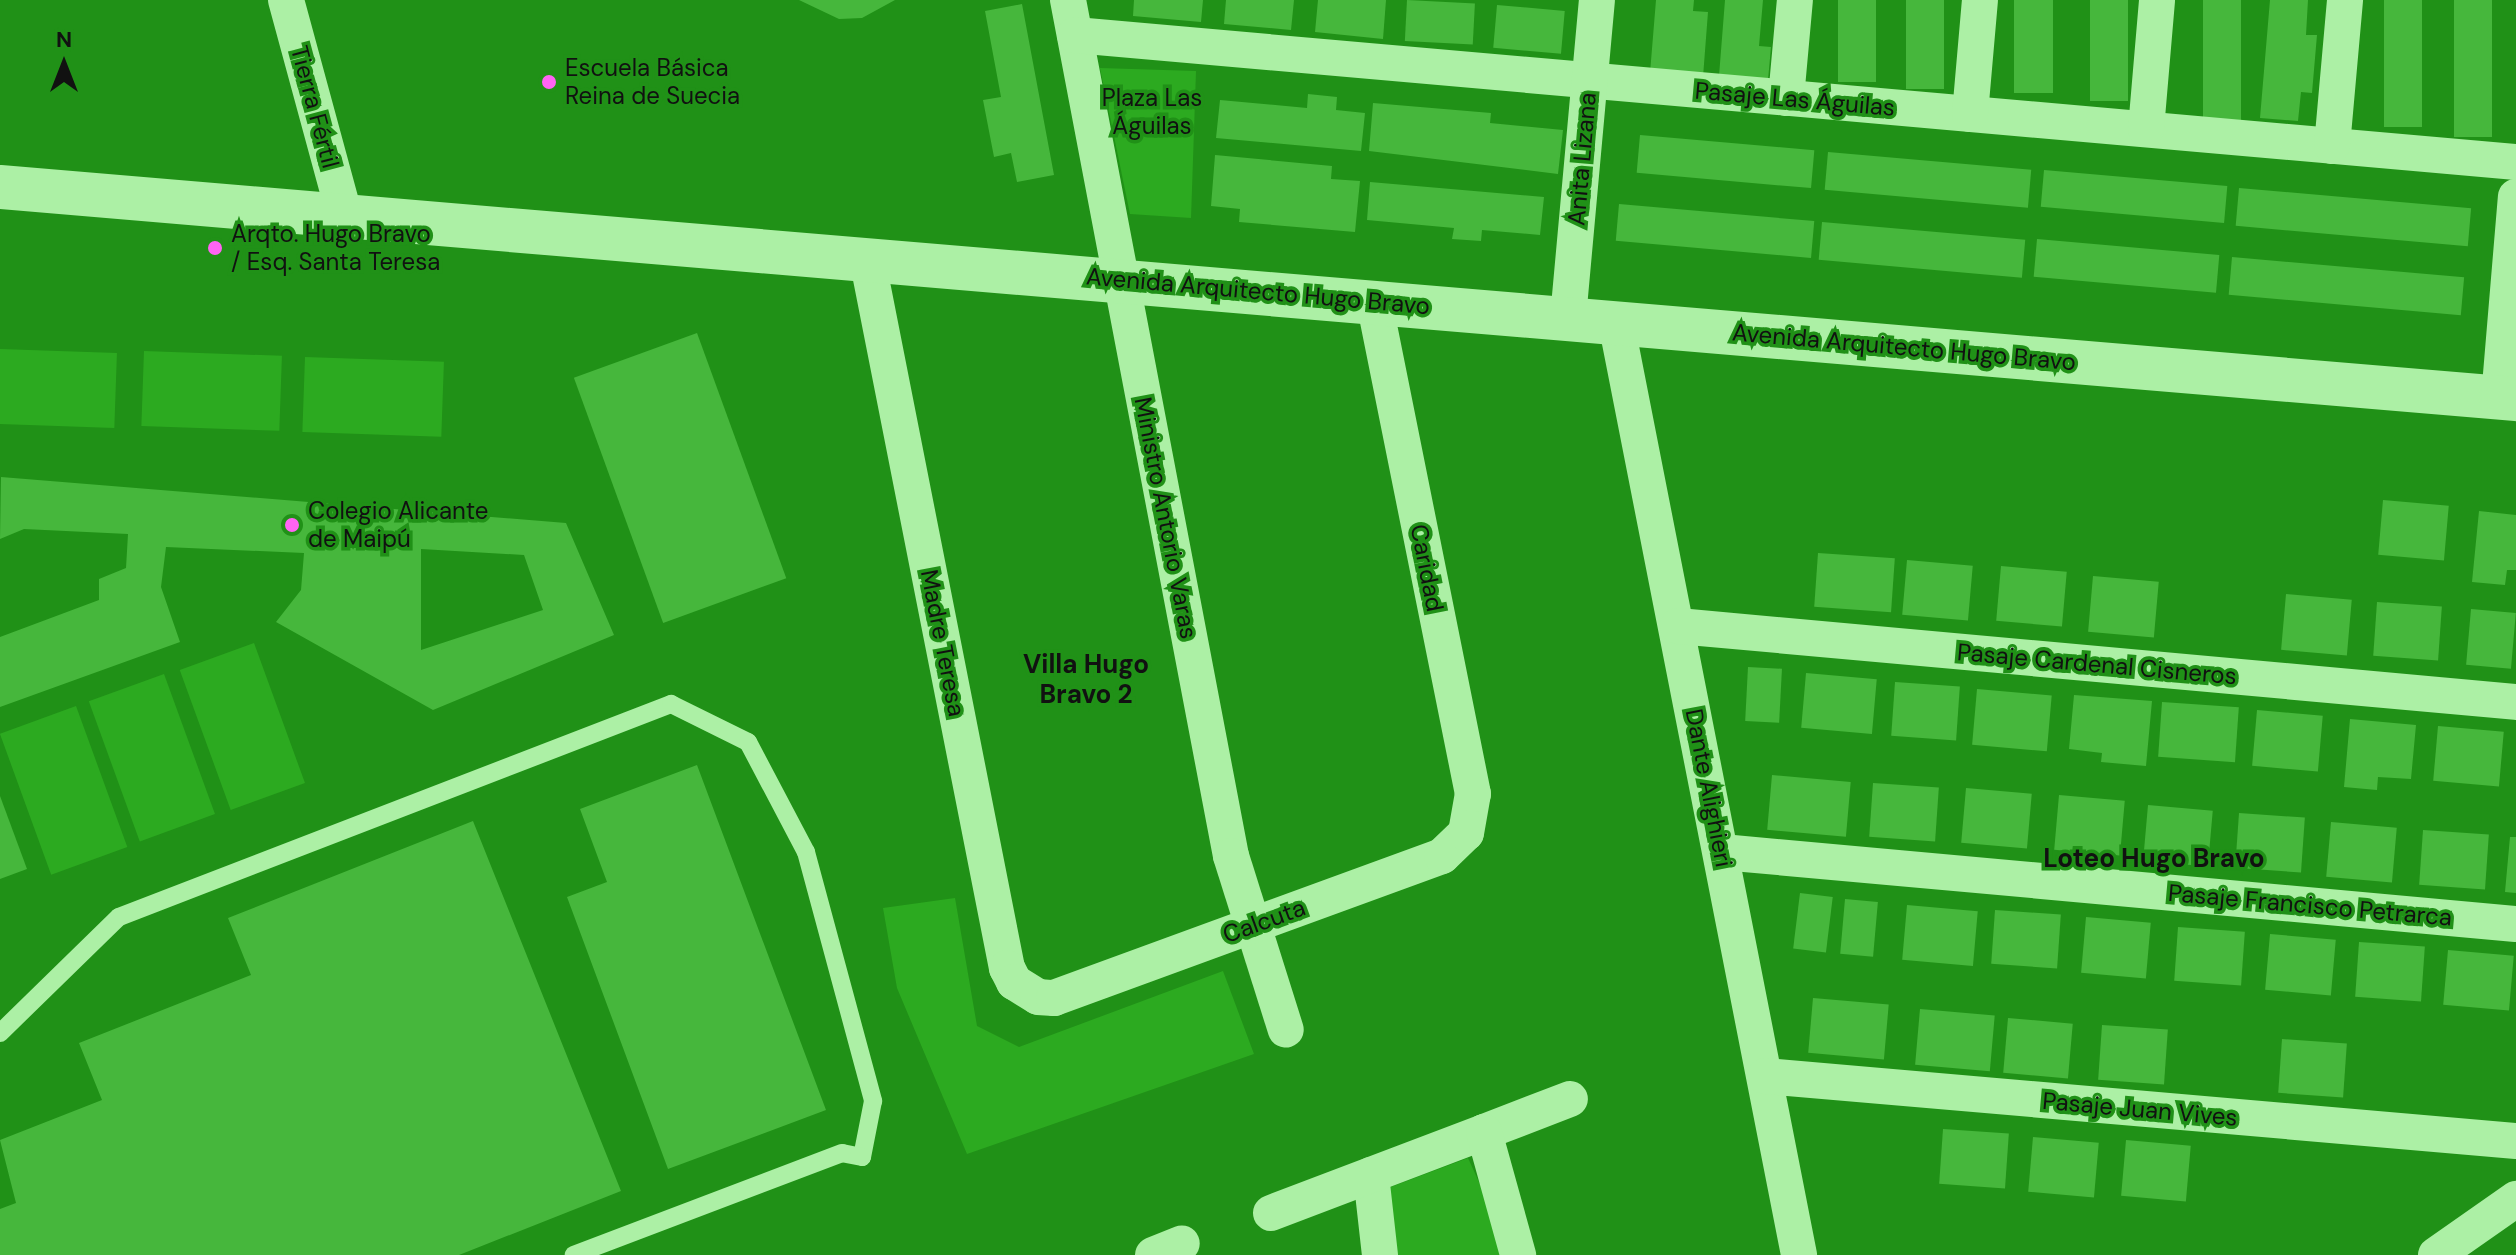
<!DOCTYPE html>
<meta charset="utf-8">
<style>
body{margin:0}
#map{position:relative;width:2516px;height:1255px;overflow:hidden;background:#209117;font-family:"DM Sans",sans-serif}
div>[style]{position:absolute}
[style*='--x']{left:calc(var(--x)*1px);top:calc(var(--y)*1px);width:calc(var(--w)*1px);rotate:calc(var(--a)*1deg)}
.green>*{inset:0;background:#2caa20;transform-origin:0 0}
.building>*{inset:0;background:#46b73c;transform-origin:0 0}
.service>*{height:18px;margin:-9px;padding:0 9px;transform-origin:9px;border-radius:9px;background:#acf0a5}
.minor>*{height:36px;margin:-18px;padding:0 18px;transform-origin:18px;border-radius:18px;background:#acf0a5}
.tertiary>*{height:44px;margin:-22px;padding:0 22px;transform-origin:22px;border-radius:22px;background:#acf0a5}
.dots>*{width:22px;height:22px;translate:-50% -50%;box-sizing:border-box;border:4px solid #209117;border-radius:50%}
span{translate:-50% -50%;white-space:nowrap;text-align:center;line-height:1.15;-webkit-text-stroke:7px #209117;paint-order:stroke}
.poi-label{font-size:24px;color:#111}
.left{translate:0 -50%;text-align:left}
.park-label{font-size:24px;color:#111}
.street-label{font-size:24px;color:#111}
.neighbourhood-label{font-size:26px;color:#111;font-weight:700}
.north{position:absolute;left:24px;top:24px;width:80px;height:80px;-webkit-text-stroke:6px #209117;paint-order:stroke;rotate:0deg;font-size:22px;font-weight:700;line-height:32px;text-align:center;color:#111}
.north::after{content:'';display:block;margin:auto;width:28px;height:36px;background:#111;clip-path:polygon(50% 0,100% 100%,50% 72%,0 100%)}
</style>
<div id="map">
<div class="green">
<div style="clip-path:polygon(1100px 68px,1196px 71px,1191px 218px,1130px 214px)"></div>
<div style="left:0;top:349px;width:117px;height:75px;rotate:2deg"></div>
<div style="left:144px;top:351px;width:138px;height:75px;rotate:2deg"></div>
<div style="left:305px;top:357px;width:139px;height:75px;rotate:2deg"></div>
<div style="left:254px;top:643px;width:149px;height:79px;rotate:70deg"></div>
<div style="left:164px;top:674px;width:149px;height:80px;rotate:70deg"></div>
<div style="left:76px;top:706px;width:150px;height:81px;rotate:70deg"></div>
<div style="clip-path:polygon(955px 898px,977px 1026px,1019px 1047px,1223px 971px,1254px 1054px,967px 1154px,897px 988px,883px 908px)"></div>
<div style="clip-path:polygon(1468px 1158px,1493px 1213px,1500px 1255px,1396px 1255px,1388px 1188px)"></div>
</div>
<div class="building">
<div style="clip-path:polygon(799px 0,895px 0,862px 18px,839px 19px)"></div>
<div style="clip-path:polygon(1134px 0,1203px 0,1201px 22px,1133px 16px)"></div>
<div style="clip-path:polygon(1226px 0,1294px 0,1291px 30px,1224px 24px)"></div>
<div style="clip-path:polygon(1318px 0,1386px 0,1383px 39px,1315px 32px)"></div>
<div style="left:1407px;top:0;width:68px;height:41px;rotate:3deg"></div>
<div style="clip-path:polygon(1656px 0,1694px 0,1693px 11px,1708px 12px,1703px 77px,1650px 73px)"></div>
<div style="clip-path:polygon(1725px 0,1763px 0,1759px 46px,1771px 47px,1768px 80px,1719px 76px)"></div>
<div style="left:1838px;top:0;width:38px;height:82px"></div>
<div style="left:1906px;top:0;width:38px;height:89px"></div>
<div style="left:2014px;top:0;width:39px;height:93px"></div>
<div style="left:2090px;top:0;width:38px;height:101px"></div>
<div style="left:2203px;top:0;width:38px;height:125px"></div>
<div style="clip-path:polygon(2270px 0,2308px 0,2306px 35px,2317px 35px,2312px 93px,2301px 92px,2298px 121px,2260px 118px)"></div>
<div style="left:2384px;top:0;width:38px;height:127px"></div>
<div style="left:2454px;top:0;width:38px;height:137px"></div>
<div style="clip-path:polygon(1022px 4px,1054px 175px,1017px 182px,1011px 153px,994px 157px,983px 100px,1001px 97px,985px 11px)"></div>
<div style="left:1497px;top:5px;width:68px;height:43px;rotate:5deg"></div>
<div style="clip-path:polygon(1308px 94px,1337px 97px,1336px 110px,1365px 113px,1361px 151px,1216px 138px,1220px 100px,1307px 108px)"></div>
<div style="clip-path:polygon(1373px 103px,1491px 113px,1490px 123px,1563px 130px,1558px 174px,1369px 151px)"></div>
<div style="left:1640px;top:135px;width:175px;height:38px;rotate:5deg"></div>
<div style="left:1828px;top:152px;width:204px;height:38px;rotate:5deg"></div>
<div style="clip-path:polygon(1215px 155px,1332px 166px,1331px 179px,1360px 181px,1355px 232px,1239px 222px,1240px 209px,1211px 206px)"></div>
<div style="left:2044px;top:170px;width:184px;height:37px;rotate:5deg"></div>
<div style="clip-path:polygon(1370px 182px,1544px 197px,1540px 235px,1482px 230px,1481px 241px,1452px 239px,1454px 228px,1367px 220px)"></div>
<div style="left:2239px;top:188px;width:233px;height:38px;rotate:5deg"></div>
<div style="left:1619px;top:204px;width:196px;height:37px;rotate:5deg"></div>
<div style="left:1822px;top:222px;width:204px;height:38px;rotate:5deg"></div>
<div style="left:2037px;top:239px;width:183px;height:38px;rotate:5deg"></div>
<div style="left:2232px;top:257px;width:233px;height:38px;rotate:5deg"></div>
<div style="left:697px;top:333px;width:261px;height:131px;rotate:70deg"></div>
<div style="clip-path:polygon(evenodd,1px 477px,566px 523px,614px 635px,433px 710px,276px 622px,301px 590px,304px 553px,166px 547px,161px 587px,180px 642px,0 707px,0 637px,99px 600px,99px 579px,126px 568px,128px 534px,24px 529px,0 539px,1px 477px,421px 549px,524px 555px,543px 610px,421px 650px,421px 549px)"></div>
<div style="left:2383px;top:500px;width:66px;height:55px;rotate:5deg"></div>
<div style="clip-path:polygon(2479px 511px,2516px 515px,2516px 570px,2507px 570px,2505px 585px,2472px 582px)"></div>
<div style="left:1818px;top:553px;width:77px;height:54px;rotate:4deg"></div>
<div style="left:1907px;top:560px;width:66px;height:55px;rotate:5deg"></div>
<div style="left:2001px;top:566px;width:66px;height:55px;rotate:5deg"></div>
<div style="left:2093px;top:576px;width:66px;height:56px;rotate:5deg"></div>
<div style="left:2286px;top:594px;width:66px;height:56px;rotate:5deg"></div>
<div style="left:2377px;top:602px;width:65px;height:54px;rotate:4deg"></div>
<div style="left:2471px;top:609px;width:45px;height:56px;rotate:5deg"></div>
<div style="left:1748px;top:667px;width:34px;height:54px;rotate:3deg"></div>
<div style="left:1806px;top:673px;width:71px;height:55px;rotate:5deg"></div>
<div style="left:1895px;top:682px;width:65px;height:54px;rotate:4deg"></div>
<div style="left:1977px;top:689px;width:75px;height:56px;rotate:5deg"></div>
<div style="clip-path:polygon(2074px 695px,2152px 701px,2146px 766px,2101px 762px,2102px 753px,2069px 749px)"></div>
<div style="left:2162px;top:702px;width:77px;height:55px;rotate:4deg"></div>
<div style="left:2257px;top:710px;width:66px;height:56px;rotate:5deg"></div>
<div style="clip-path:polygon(2350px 719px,2416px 725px,2411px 779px,2378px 777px,2377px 790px,2344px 787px)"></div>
<div style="left:2438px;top:726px;width:66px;height:55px;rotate:5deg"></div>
<div style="clip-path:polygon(697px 765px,826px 1110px,668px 1169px,567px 897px,607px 882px,580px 809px)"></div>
<div style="left:1772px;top:775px;width:79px;height:55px;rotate:5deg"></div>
<div style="left:1873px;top:783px;width:66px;height:54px;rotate:4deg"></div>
<div style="left:1966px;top:788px;width:66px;height:55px;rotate:5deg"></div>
<div style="left:2059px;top:795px;width:66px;height:55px;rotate:5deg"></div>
<div style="clip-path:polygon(0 796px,27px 869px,0 879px)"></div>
<div style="left:2148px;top:805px;width:65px;height:56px;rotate:5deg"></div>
<div style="left:2239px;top:813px;width:66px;height:55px;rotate:4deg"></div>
<div style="clip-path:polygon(473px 821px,621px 1191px,459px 1255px,0 1255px,0 1209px,16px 1203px,0 1140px,102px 1100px,79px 1043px,251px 975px,228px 918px)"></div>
<div style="left:2331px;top:822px;width:66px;height:55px;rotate:5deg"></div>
<div style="left:2423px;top:830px;width:66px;height:55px;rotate:4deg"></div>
<div style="clip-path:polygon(2510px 837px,2516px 837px,2516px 893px,2505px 892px)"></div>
<div style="left:1800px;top:893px;width:33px;height:56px;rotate:7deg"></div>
<div style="left:1845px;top:899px;width:33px;height:55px;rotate:5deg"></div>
<div style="left:1907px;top:905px;width:71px;height:55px;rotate:5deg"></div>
<div style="left:1995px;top:910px;width:66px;height:54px;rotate:4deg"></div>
<div style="left:2086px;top:917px;width:65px;height:56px;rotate:5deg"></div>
<div style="left:2178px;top:927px;width:67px;height:54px;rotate:4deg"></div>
<div style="left:2270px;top:934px;width:66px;height:56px;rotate:5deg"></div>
<div style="left:2359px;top:942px;width:66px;height:55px;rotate:4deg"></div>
<div style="left:2448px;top:950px;width:66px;height:55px;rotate:5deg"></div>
<div style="left:1813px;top:998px;width:76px;height:55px;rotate:5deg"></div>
<div style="left:1920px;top:1009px;width:75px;height:56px;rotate:5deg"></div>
<div style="left:2008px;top:1018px;width:65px;height:55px;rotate:5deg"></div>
<div style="left:2102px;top:1025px;width:66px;height:55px;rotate:4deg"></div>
<div style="left:2282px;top:1039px;width:65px;height:54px;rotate:4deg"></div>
<div style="left:1943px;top:1129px;width:66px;height:55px;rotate:4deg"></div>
<div style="left:2033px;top:1137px;width:66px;height:55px;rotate:5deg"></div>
<div style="left:2126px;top:1140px;width:65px;height:56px;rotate:5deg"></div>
</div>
<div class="service">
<div style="--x:0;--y:1033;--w:166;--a:-44.3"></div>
<div style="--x:119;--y:917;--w:592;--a:-21.1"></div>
<div style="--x:671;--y:704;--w:86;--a:26.3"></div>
<div style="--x:748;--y:742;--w:124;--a:62.2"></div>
<div style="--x:806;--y:852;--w:258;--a:74.9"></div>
<div style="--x:873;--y:1101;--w:57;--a:101.1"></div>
<div style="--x:862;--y:1157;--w:20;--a:-169"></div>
<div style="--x:842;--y:1153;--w:287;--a:159.2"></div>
</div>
<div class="minor">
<div style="--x:286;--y:0;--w:221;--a:74.8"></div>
<div style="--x:1068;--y:0;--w:871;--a:79.22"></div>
<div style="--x:1231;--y:856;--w:182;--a:72.5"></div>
<div style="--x:1075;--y:35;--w:1447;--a:5.04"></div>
<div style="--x:1786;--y:98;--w:98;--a:-84.8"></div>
<div style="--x:1970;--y:114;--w:114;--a:-85"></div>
<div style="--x:2146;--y:129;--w:129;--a:-85.1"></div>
<div style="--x:2332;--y:146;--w:147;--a:-84.9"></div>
<div style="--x:867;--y:258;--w:724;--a:78.85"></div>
<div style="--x:1007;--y:968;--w:16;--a:63"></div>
<div style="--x:1014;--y:982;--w:28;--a:32"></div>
<div style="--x:1038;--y:997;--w:16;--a:4"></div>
<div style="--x:1054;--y:998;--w:413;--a:-20.1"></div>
<div style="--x:1442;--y:856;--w:33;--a:-44"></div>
<div style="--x:1466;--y:833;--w:40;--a:-80"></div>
<div style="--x:1473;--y:794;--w:503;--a:-101.35"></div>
<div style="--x:1568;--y:318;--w:319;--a:-84.8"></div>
<div style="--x:1616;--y:322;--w:951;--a:78.9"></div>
<div style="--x:2499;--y:398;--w:202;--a:-85.2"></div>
<div style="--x:1678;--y:626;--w:841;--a:5.18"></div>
<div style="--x:1722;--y:852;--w:797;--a:5.18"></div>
<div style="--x:1765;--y:1076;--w:754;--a:4.95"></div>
<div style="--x:1484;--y:1132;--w:92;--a:-21"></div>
<div style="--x:1371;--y:1175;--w:81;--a:83.6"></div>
<div style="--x:1271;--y:1213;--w:228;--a:-20.8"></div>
<div style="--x:1484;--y:1132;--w:128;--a:74.5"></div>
<div style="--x:1153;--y:1255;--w:31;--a:-22"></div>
<div style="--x:2436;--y:1255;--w:98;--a:-35"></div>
</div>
<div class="tertiary">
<div style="--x:0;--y:187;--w:2525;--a:4.82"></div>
</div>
<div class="dots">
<div style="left:549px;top:82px;background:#ff64f3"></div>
<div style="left:215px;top:248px;background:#ff64f3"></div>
<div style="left:292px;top:525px;background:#ff64f3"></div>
</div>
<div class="poi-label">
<span class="left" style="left:565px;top:82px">Escuela Básica<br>Reina de Suecia</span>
<span class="left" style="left:231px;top:248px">Arqto. Hugo Bravo<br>/ Esq. Santa Teresa</span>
<span class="left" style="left:308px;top:525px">Colegio Alicante<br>de Maipú</span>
</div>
<div class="park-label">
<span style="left:1152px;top:112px">Plaza Las<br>Águilas</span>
</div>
<div class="street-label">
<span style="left:1795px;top:99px;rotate:5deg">Pasaje Las Águilas</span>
<span style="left:315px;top:107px;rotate:75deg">Tierra Fértil</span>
<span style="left:1582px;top:159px;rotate:-85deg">Anita Lizana</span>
<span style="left:1258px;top:291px;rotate:5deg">Avenida Arquitecto Hugo Bravo</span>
<span style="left:1904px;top:347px;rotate:5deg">Avenida Arquitecto Hugo Bravo</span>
<span style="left:1166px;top:518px;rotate:79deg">Ministro Antorio Varas</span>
<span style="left:1427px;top:568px;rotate:79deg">Caridad</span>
<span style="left:943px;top:643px;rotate:79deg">Madre Teresa</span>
<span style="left:2097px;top:664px;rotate:5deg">Pasaje Cardenal Cisneros</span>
<span style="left:1709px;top:788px;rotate:79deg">Dante Alighieri</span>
<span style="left:2310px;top:905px;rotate:5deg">Pasaje Francisco Petrarca</span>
<span style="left:1264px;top:921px;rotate:-20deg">Calcuta</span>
<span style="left:2140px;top:1109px;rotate:5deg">Pasaje Juan Vives</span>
</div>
<div class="neighbourhood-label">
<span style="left:1086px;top:680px">Villa Hugo<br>Bravo 2</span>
<span style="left:2154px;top:859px">Loteo Hugo Bravo</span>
</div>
<div class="north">N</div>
</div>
